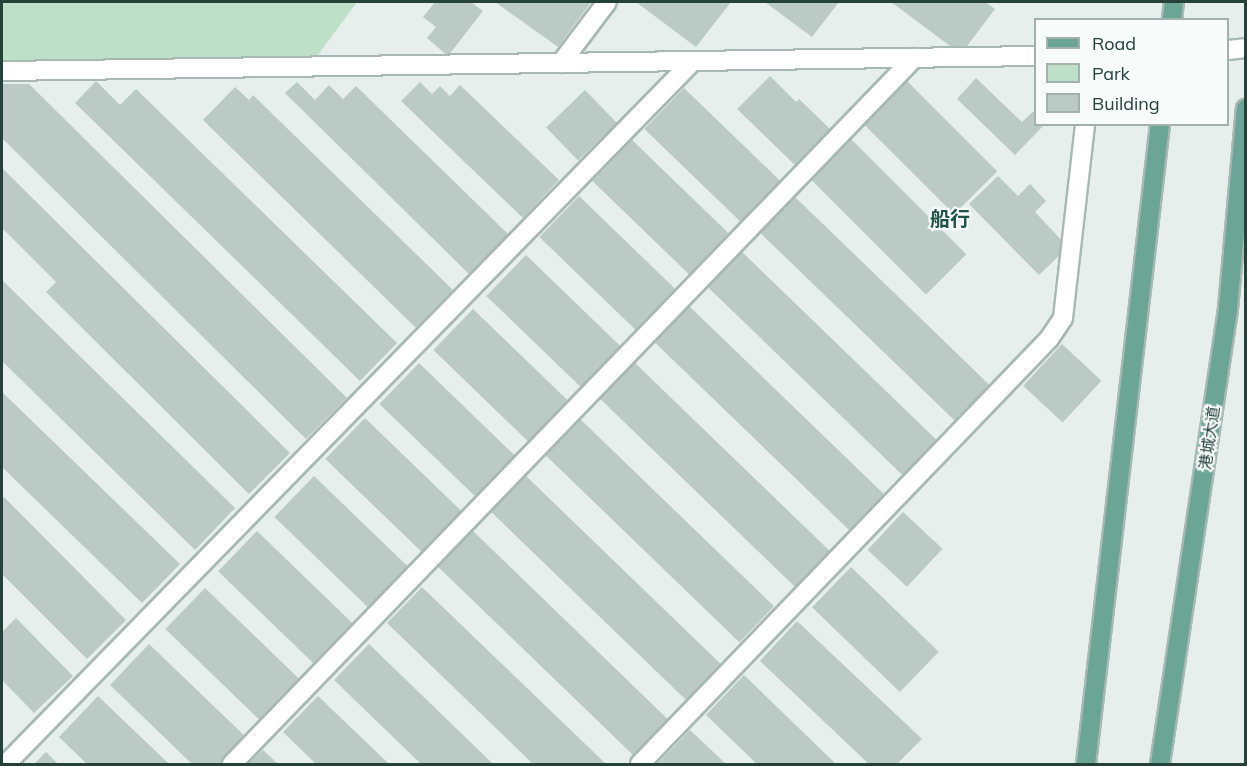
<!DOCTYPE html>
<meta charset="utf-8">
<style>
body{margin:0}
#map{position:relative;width:1247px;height:766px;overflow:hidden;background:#e6efeb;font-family:Mulish,"Noto Sans SC",sans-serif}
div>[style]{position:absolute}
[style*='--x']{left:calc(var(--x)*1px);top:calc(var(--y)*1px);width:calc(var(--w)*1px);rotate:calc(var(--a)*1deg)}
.green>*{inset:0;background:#bfe0c8}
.building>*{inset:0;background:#bbcac4;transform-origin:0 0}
.roads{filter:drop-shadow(2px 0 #a8b8b2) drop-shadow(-2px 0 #a8b8b2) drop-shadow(0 2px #a8b8b2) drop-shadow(0 -2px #a8b8b2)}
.minor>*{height:18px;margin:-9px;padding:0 9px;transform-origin:9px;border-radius:9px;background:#fff}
.major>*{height:18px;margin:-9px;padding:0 9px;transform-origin:9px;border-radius:9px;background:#6aa596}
span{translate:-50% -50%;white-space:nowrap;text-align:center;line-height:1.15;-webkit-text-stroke:4.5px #f7fbf9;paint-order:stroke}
.street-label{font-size:16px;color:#24423a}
.quarter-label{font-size:20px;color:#1f5548;font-weight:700}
.frame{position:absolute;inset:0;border:3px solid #24423a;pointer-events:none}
.legend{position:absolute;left:1034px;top:18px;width:195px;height:108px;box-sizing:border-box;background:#f7fbf9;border:2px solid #a3b1ad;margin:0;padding:8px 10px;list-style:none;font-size:18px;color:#24423a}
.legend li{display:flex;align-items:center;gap:12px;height:30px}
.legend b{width:30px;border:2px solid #a3b1ad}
</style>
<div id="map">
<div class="green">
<div style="clip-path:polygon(2px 2px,357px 2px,315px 59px,2px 62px)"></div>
</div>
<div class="building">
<div style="clip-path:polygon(435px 2px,471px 2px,483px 11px,448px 56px,427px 38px,436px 27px,423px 17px)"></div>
<div style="clip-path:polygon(495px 2px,591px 2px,558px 47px)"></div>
<div style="clip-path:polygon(636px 2px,731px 2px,696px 47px)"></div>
<div style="clip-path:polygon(765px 2px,839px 2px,812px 37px)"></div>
<div style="clip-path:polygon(891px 2px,985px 2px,995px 9px,961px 54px)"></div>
<div style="clip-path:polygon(770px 76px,796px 102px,799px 99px,830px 129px,795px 165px,737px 109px)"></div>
<div style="clip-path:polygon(976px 78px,1022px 122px,1036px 109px,1036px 124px,1045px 124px,1015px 155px,957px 99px)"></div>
<div style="left:906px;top:80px;width:129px;height:61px;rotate:45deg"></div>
<div style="clip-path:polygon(96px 81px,120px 105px,136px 89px,397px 343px,360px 381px,75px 103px)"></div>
<div style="clip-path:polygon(297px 82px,315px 100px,329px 85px,343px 99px,356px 86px,508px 234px,469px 274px,285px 93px)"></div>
<div style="clip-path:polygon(420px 82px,432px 94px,440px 86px,450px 96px,460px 85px,559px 180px,523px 218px,401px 101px)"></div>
<div style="clip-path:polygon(2px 84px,29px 84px,347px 398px,306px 439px,2px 138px)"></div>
<div style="clip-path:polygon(235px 87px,249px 100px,253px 95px,453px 290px,416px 328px,203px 120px)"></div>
<div style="left:684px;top:88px;width:138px;height:57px;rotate:44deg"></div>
<div style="left:585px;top:90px;width:46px;height:54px;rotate:46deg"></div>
<div style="left:851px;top:139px;width:163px;height:57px;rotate:45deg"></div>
<div style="left:632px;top:140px;width:139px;height:57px;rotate:44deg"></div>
<div style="clip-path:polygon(2px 168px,290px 453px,249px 494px,46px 292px,56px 282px,2px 228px)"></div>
<div style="clip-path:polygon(998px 176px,1018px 196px,1030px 184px,1046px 201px,1035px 212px,1068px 247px,1039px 275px,969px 204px)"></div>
<div style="left:579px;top:196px;width:139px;height:57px;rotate:44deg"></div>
<div style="left:795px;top:197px;width:273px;height:50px;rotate:44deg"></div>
<div style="left:741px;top:251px;width:273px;height:49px;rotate:44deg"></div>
<div style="left:526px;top:255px;width:139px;height:57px;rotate:44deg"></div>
<div style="clip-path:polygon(2px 280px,235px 508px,195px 550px,2px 361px)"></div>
<div style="left:687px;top:304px;width:274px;height:50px;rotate:44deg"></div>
<div style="left:473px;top:309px;width:138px;height:57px;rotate:44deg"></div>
<div style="left:1062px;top:344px;width:54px;height:57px;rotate:43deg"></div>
<div style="left:633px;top:361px;width:274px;height:50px;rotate:44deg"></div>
<div style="left:419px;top:363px;width:138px;height:57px;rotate:44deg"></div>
<div style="clip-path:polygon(2px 392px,180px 564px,142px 603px,2px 467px)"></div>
<div style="left:577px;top:416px;width:274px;height:50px;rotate:44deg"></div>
<div style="left:365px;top:418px;width:138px;height:57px;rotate:44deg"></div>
<div style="left:314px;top:476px;width:138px;height:57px;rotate:44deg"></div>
<div style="left:526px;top:476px;width:274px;height:50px;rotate:44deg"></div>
<div style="clip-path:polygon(4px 497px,126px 620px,87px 659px,2px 574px,2px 500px)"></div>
<div style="left:903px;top:512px;width:54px;height:52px;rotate:43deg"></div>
<div style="left:257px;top:531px;width:139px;height:56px;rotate:44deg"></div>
<div style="left:473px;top:531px;width:273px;height:50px;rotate:44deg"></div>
<div style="left:851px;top:567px;width:122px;height:56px;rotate:44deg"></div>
<div style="clip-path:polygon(422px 587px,606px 764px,533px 764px,387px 623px)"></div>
<div style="left:205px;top:588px;width:139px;height:57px;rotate:44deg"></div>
<div style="clip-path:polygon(16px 618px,73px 676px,34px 713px,2px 680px,2px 632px)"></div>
<div style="clip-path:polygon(797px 621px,922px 739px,897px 764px,869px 764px,760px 661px)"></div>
<div style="clip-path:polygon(149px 644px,249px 740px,225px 764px,192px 764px,110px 685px)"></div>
<div style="clip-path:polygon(369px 644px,493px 764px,421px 764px,334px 680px)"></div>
<div style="clip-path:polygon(744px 675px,836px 764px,757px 764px,706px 715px)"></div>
<div style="clip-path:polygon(98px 696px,169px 764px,87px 764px,59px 737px)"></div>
<div style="clip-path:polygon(318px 696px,389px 764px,316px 764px,283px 732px)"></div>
<div style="clip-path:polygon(690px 730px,726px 764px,657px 764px)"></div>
<div style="clip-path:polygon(263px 750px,278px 764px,248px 764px)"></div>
<div style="clip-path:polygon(46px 752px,58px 764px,34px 764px)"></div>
</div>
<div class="roads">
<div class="minor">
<div style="--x:1228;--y:50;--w:18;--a:-6"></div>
<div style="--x:561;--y:63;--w:76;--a:-53"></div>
<div style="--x:2;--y:71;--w:1034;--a:-0.83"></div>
<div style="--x:6;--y:764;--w:983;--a:-45.66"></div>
<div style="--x:232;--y:764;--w:982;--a:-45.99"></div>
<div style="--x:640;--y:764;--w:590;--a:-46.1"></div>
<div style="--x:1049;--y:339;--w:25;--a:-56"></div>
<div style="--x:1063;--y:318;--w:195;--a:-83.5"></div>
</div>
<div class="major">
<div style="--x:1172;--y:20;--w:18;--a:-84"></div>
<div style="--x:1086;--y:764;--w:644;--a:-83.4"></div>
<div style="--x:1160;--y:764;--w:460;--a:-81.5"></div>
<div style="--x:1228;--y:309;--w:201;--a:-84.9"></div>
</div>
</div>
<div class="street-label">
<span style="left:1209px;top:438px;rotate:-82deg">港城大道</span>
</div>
<div class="quarter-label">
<span style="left:950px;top:218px">船行</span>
</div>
<div class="frame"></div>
<ul class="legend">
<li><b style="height:8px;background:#6aa596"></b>Road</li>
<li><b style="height:16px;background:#bfe0c8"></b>Park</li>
<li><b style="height:16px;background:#bbcac4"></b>Building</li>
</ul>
</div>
